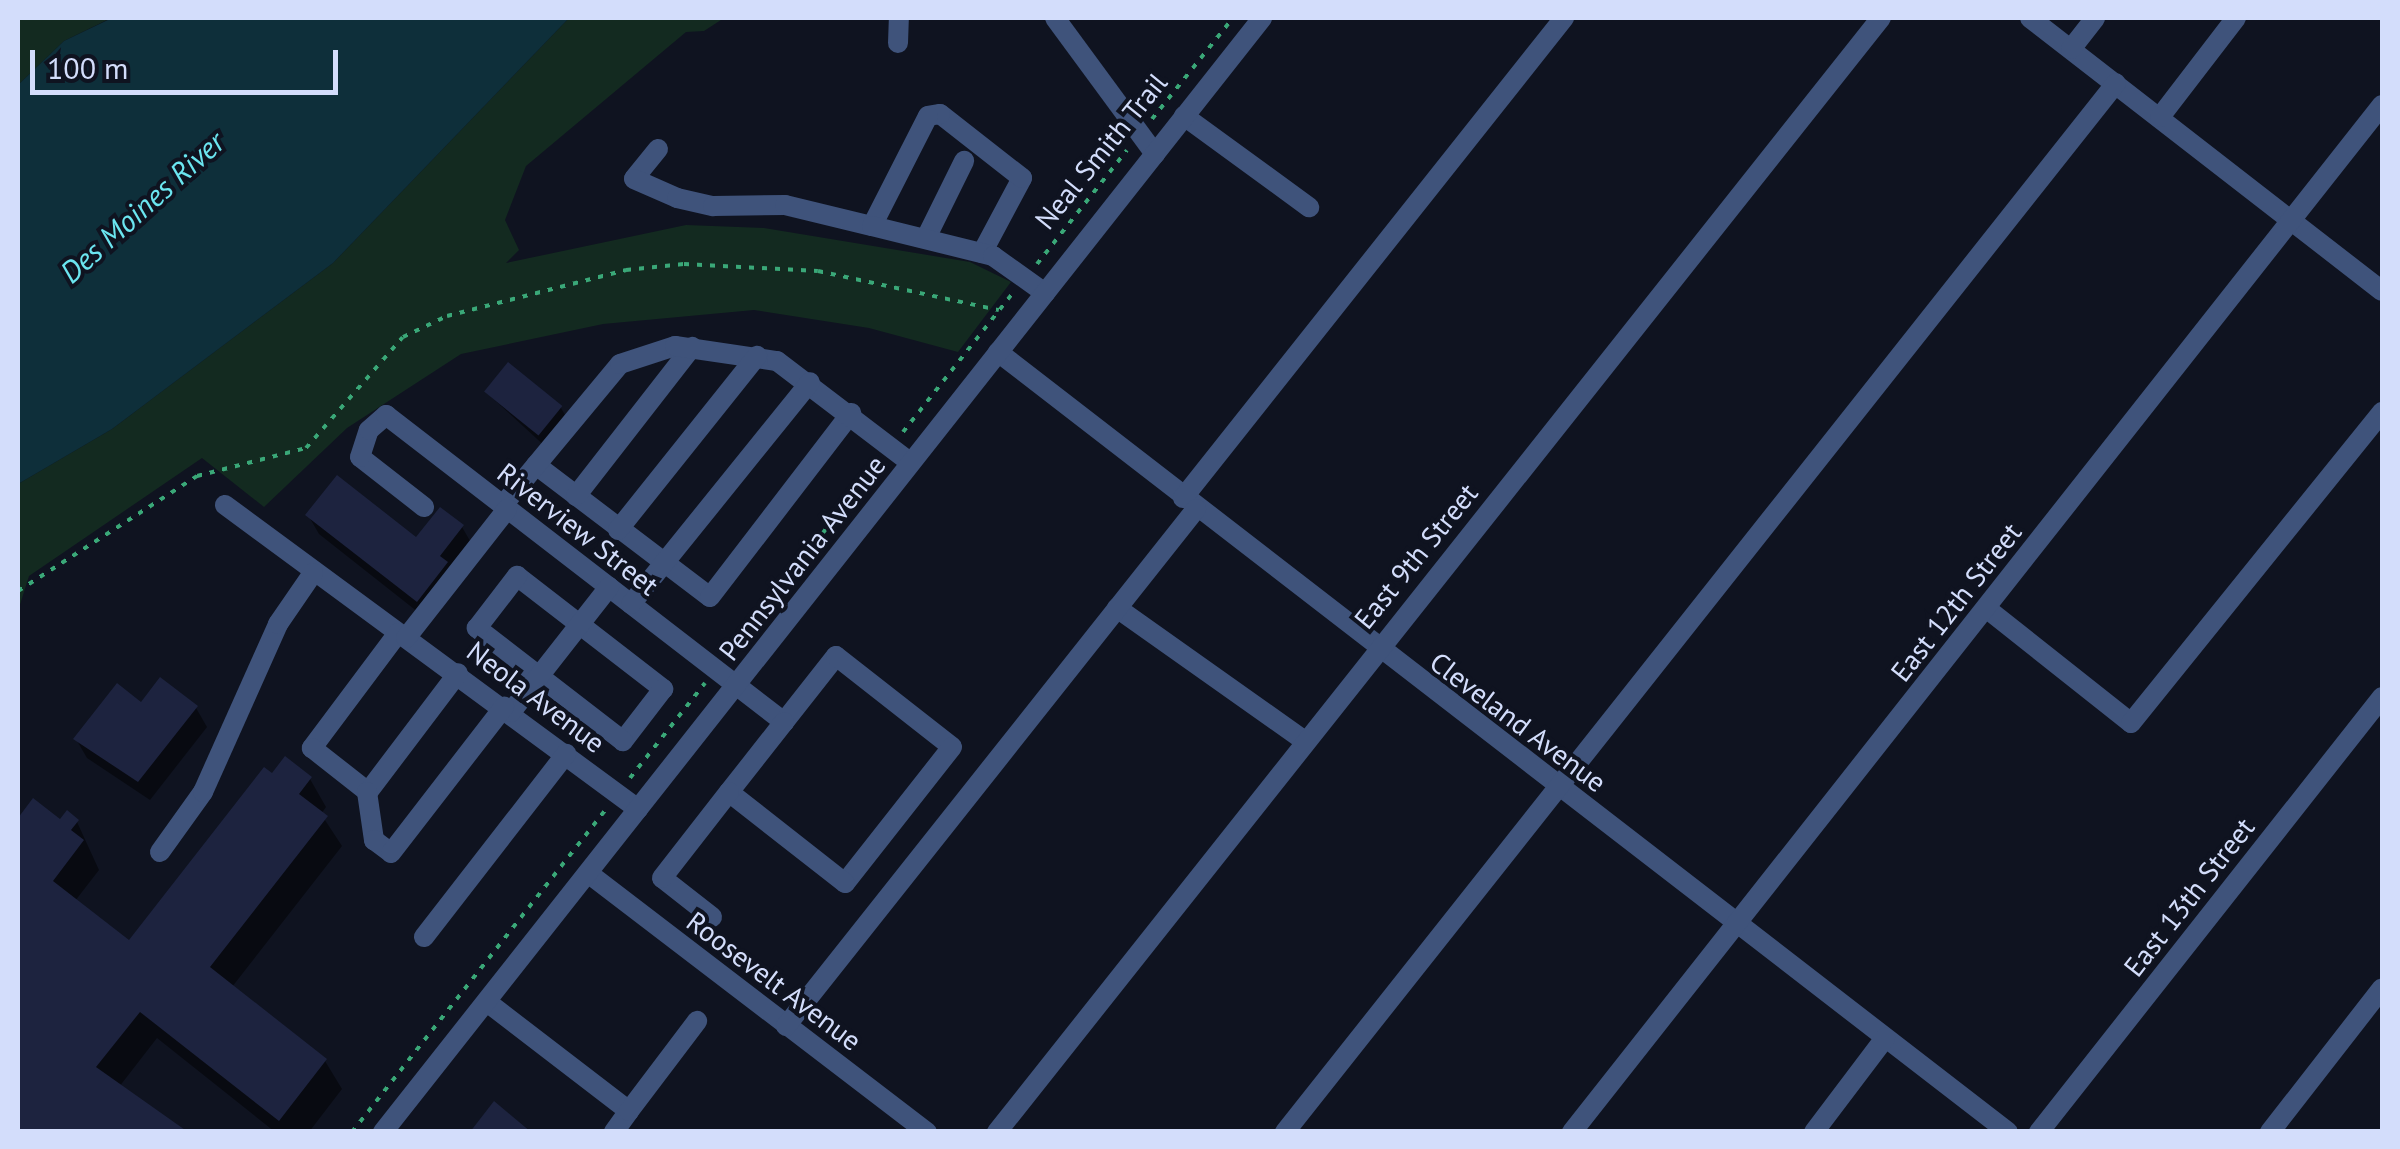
<!DOCTYPE html>
<style>
body{margin:0}
#map{position:relative;width:2400px;height:1149px;overflow:hidden;background:#0f1320;font-family:"PT Sans",sans-serif}
div>[style]{position:absolute}
[style*='--x']{left:calc(var(--x)*1px);top:calc(var(--y)*1px);width:calc(var(--w)*1px);rotate:calc(var(--a)*1deg)}
.green>*{inset:0;background:#132a20}
.water>*{inset:0;background:#0e2f3a}
.shadow>*{inset:0;background:#0007}
.building>*{inset:0;background:#1d233f;transform-origin:0 0}
.path>*{height:4px;margin-top:-2px;transform-origin:0;background:repeating-linear-gradient(90deg,#3aa878 0 5px,transparent 0 13px)}
.minor>*{height:20px;margin:-10px;padding:0 10px;transform-origin:10px;border-radius:10px;background:#3f537b}
span{translate:-50% -50%;white-space:nowrap;text-align:center;line-height:1.15;-webkit-text-stroke:8px #0f1320;paint-order:stroke}
.street-label{font-size:28px;color:#d3ddfb}
.water-label{font-size:30px;color:#6be5f0;font-style:italic}
.frame{position:absolute;inset:0;border:20px solid #d3ddfb;pointer-events:none}
.scale{position:absolute;left:30px;top:50px;width:308px;height:45px;box-sizing:border-box;border:5px solid #d3ddfb;border-top:0;padding-left:12px;font-size:30px;line-height:35px;white-space:nowrap;color:#d3ddfb;-webkit-text-stroke:8px #0f1320;paint-order:stroke}
</style>
<div id="map">
<div class="green">
<div style="clip-path:polygon(18px 18px,111px 18px,64px 41px,18px 85px)"></div>
<div style="clip-path:polygon(569px 18px,724px 18px,704px 31px,686px 32px,526px 166px,505px 220px,519px 250px,506px 263px,686px 225px,764px 228px,970px 262px,1011px 282px,958px 352px,869px 328px,754px 310px,603px 324px,461px 354px,347px 428px,264px 507px,202px 458px,29px 576px,18px 611px,18px 484px,112px 429px,333px 263px)"></div>
</div>
<div class="water">
<div style="clip-path:polygon(112px 18px,569px 18px,333px 263px,112px 429px,18px 484px,18px 85px,64px 41px)"></div>
</div>
<div class="shadow">
<div style="clip-path:polygon(487px 393px,561px 408px,569px 422px,548px 449px)"></div>
<div style="clip-path:polygon(308px 515px,416px 541px,462px 527px,473px 546px,428px 620px,319px 534px)"></div>
<div style="clip-path:polygon(142px 705px,196px 708px,207px 727px,150px 800px,87px 758px,76px 739px)"></div>
<div style="clip-path:polygon(272px 777px,310px 779px,326px 807px,321px 814px,342px 846px,232px 987px,325px 1061px,342px 1089px,309px 1132px,275px 1132px,157px 1038px,119px 1087px,181px 1132px,18px 1132px,18px 822px,34px 801px,60px 822px,77px 822px,99px 870px,75px 901px,129px 943px)"></div>
</div>
<div class="building">
<div style="left:508px;top:362px;width:70px;height:38px;rotate:39deg"></div>
<div style="clip-path:polygon(337px 475px,416px 537px,440px 507px,464px 525px,440px 556px,448px 562px,417px 602px,305px 515px)"></div>
<div style="clip-path:polygon(160px 677px,198px 706px,138px 782px,73px 739px,117px 683px,141px 702px)"></div>
<div style="clip-path:polygon(285px 756px,312px 777px,299px 794px,328px 816px,210px 967px,327px 1059px,279px 1121px,140px 1012px,96px 1067px,188px 1132px,18px 1132px,18px 818px,33px 798px,60px 819px,67px 810px,79px 820px,71px 830px,84px 840px,53px 881px,129px 940px,264px 767px,272px 773px)"></div>
<div style="clip-path:polygon(494px 1101px,531px 1132px,470px 1132px)"></div>
</div>
<div class="path">
<div style="--x:1152;--y:119;--w:129;--a:-51.3"></div>
<div style="--x:1037;--y:264;--w:145;--a:-51.7"></div>
<div style="--x:903;--y:432;--w:176;--a:-51.7"></div>
<div style="--x:18;--y:591;--w:213;--a:-32.7"></div>
<div style="--x:197;--y:476;--w:113;--a:-14.4"></div>
<div style="--x:306;--y:448;--w:147;--a:-48.9"></div>
<div style="--x:403;--y:337;--w:49;--a:-25.5"></div>
<div style="--x:447;--y:316;--w:185;--a:-14.4"></div>
<div style="--x:626;--y:270;--w:58;--a:-5.9"></div>
<div style="--x:684;--y:264;--w:134;--a:3"></div>
<div style="--x:818;--y:271;--w:185;--a:12.2"></div>
<div style="--x:726;--y:656;--w:246;--a:-51.8"></div>
<div style="--x:630;--y:778;--w:121;--a:-51.7"></div>
<div style="--x:352;--y:1132;--w:411;--a:-51.8"></div>
</div>
<div class="minor">
<div style="--x:1055;--y:18;--w:169;--a:53.7"></div>
<div style="--x:2030;--y:18;--w:445;--a:37.8"></div>
<div style="--x:898;--y:43;--w:25;--a:-88"></div>
<div style="--x:2071;--y:49;--w:39;--a:-52"></div>
<div style="--x:1184;--y:116;--w:155;--a:36.1"></div>
<div style="--x:2160;--y:117;--w:125;--a:-52.5"></div>
<div style="--x:658;--y:149;--w:38;--a:129"></div>
<div style="--x:634;--y:179;--w:47;--a:23.8"></div>
<div style="--x:677;--y:198;--w:37;--a:13"></div>
<div style="--x:713;--y:206;--w:72;--a:-0.8"></div>
<div style="--x:785;--y:205;--w:89;--a:13.6"></div>
<div style="--x:927;--y:236;--w:84;--a:-63.7"></div>
<div style="--x:982;--y:253;--w:85;--a:-61.9"></div>
<div style="--x:1022;--y:178;--w:104;--a:-142"></div>
<div style="--x:940;--y:114;--w:12;--a:171"></div>
<div style="--x:928;--y:116;--w:123;--a:117"></div>
<div style="--x:872;--y:226;--w:125;--a:13.9"></div>
<div style="--x:993;--y:256;--w:64;--a:35.4"></div>
<div style="--x:998;--y:352;--w:1276;--a:37.68"></div>
<div style="--x:536;--y:465;--w:218;--a:37.2"></div>
<div style="--x:710;--y:597;--w:232;--a:-52.5"></div>
<div style="--x:576;--y:496;--w:189;--a:-52.1"></div>
<div style="--x:1183;--y:498;--w:613;--a:-51.56"></div>
<div style="--x:225;--y:505;--w:513;--a:36.36"></div>
<div style="--x:503;--y:505;--w:183;--a:-50.3"></div>
<div style="--x:620;--y:364;--w:58;--a:-18.1"></div>
<div style="--x:675;--y:346;--w:103;--a:8.4"></div>
<div style="--x:777;--y:361;--w:168;--a:37.3"></div>
<div style="--x:424;--y:507;--w:81;--a:-142"></div>
<div style="--x:360;--y:457;--w:28;--a:-72"></div>
<div style="--x:369;--y:430;--w:23;--a:-41"></div>
<div style="--x:386;--y:415;--w:503;--a:37.65"></div>
<div style="--x:784;--y:722;--w:84;--a:-51.8"></div>
<div style="--x:836;--y:656;--w:147;--a:38.1"></div>
<div style="--x:952;--y:747;--w:173;--a:128.2"></div>
<div style="--x:845;--y:883;--w:147;--a:-141.9"></div>
<div style="--x:729;--y:792;--w:89;--a:-51.8"></div>
<div style="--x:618;--y:530;--w:223;--a:-51.4"></div>
<div style="--x:517;--y:576;--w:185;--a:37.7"></div>
<div style="--x:663;--y:689;--w:66;--a:127.6"></div>
<div style="--x:623;--y:741;--w:185;--a:-142.3"></div>
<div style="--x:477;--y:628;--w:66;--a:-52.4"></div>
<div style="--x:631;--y:604;--w:285;--a:-51.1"></div>
<div style="--x:1117;--y:608;--w:230;--a:35.3"></div>
<div style="--x:1986;--y:608;--w:185;--a:38.4"></div>
<div style="--x:2131;--y:723;--w:400;--a:-51.1"></div>
<div style="--x:398;--y:633;--w:144;--a:126.8"></div>
<div style="--x:312;--y:748;--w:71;--a:38.2"></div>
<div style="--x:368;--y:792;--w:149;--a:-52.9"></div>
<div style="--x:406;--y:638;--w:164;--a:-51.9"></div>
<div style="--x:511;--y:712;--w:159;--a:-51.9"></div>
<div style="--x:367;--y:792;--w:49;--a:81.7"></div>
<div style="--x:374;--y:840;--w:21;--a:37"></div>
<div style="--x:391;--y:853;--w:185;--a:-52.3"></div>
<div style="--x:160;--y:852;--w:74;--a:-54.4"></div>
<div style="--x:203;--y:792;--w:184;--a:-65.9"></div>
<div style="--x:278;--y:624;--w:62;--a:-55.5"></div>
<div style="--x:588;--y:873;--w:427;--a:37.4"></div>
<div style="--x:712;--y:917;--w:63;--a:-142"></div>
<div style="--x:662;--y:878;--w:109;--a:-52.1"></div>
<div style="--x:424;--y:937;--w:232;--a:-52.2"></div>
<div style="--x:487;--y:1002;--w:179;--a:37.5"></div>
<div style="--x:629;--y:1111;--w:26;--a:126"></div>
<div style="--x:786;--y:1026;--w:660;--a:-51.58"></div>
<div style="--x:629;--y:1111;--w:113;--a:-52.9"></div>
<div style="--x:383;--y:1132;--w:1419;--a:-51.72"></div>
<div style="--x:997;--y:1132;--w:1422;--a:-51.57"></div>
<div style="--x:1285;--y:1132;--w:1338;--a:-51.61"></div>
<div style="--x:1572;--y:1132;--w:1308;--a:-51.74"></div>
<div style="--x:1814;--y:1132;--w:118;--a:-52.9"></div>
<div style="--x:2039;--y:1132;--w:554;--a:-51.74"></div>
<div style="--x:2270;--y:1132;--w:182;--a:-52.1"></div>
</div>
<div class="street-label">
<span style="left:1101px;top:151px;rotate:-51deg">Neal Smith Trail</span>
<span style="left:578px;top:529px;rotate:38deg">Riverview Street</span>
<span style="left:1416px;top:556px;rotate:-51deg">East 9th Street</span>
<span style="left:802px;top:558px;rotate:-52deg">Pennsylvania Avenue</span>
<span style="left:1956px;top:602px;rotate:-52deg">East 12th Street</span>
<span style="left:536px;top:697px;rotate:37deg">Neola Avenue</span>
<span style="left:1518px;top:722px;rotate:37deg">Cleveland Avenue</span>
<span style="left:2189px;top:897px;rotate:-52deg">East 13th Street</span>
<span style="left:774px;top:981px;rotate:37deg">Roosevelt Avenue</span>
</div>
<div class="water-label">
<span style="left:142px;top:207px;rotate:-42deg">Des Moines River</span>
</div>
<div class="frame"></div>
<div class="scale">100 m</div>
</div>
